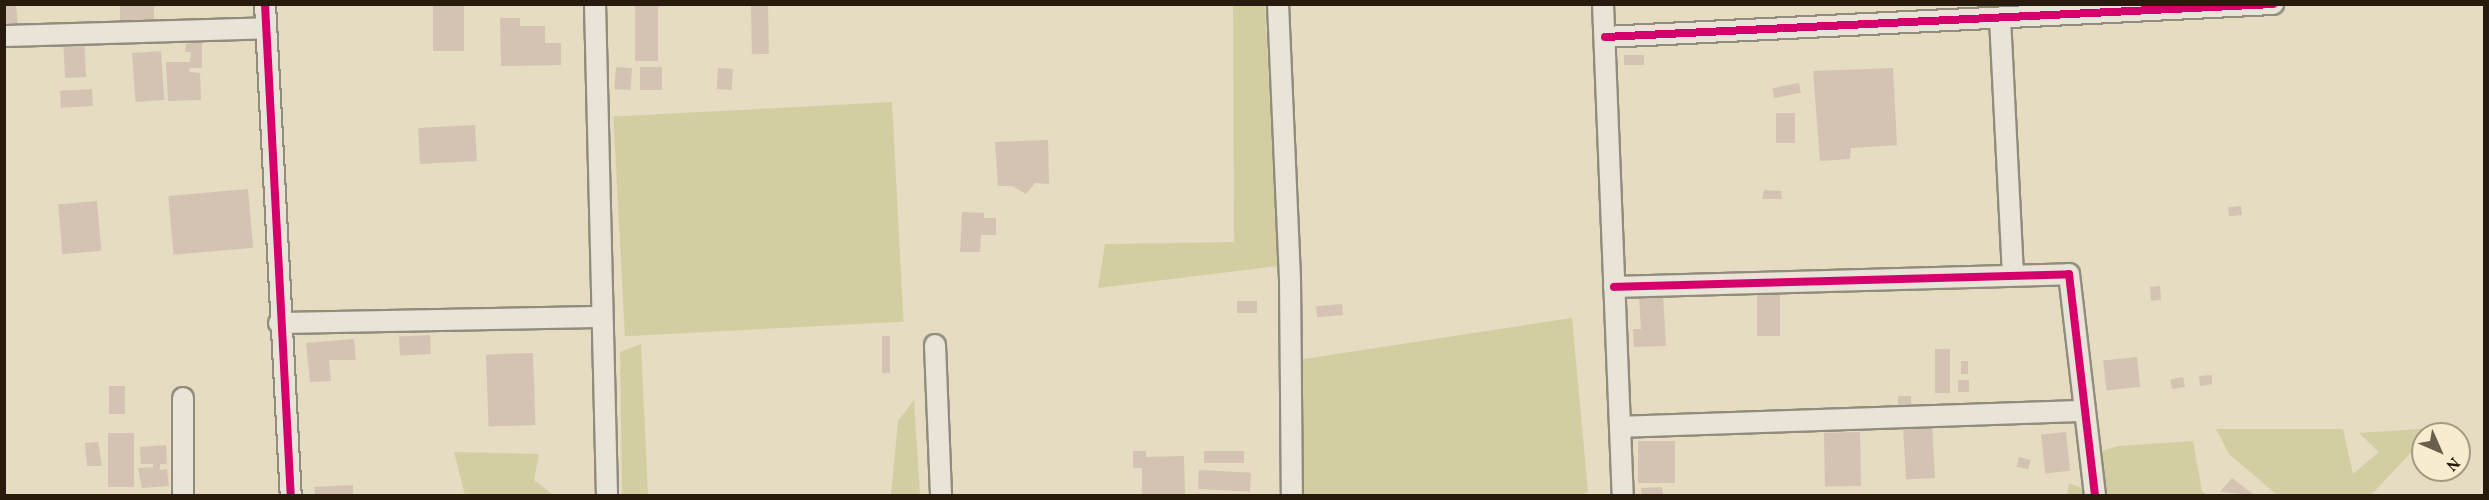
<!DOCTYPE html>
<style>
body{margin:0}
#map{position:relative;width:2489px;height:500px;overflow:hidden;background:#e5dcc2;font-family:Vollkorn,serif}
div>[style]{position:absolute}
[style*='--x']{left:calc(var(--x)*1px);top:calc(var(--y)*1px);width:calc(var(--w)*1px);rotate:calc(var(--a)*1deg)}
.green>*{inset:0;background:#d2cea2;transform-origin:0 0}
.building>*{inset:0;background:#d4c3b2;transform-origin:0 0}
.roads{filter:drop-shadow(2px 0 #928c7c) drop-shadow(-2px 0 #928c7c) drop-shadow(0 2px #928c7c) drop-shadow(0 -2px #928c7c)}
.minor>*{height:20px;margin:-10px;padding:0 10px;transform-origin:10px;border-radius:10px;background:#e9e4d7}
.cycleway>*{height:8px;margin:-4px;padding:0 4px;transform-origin:4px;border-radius:4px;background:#d6006c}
span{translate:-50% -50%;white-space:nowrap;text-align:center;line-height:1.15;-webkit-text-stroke:4.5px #f7edce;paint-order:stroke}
.frame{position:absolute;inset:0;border:6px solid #281b0d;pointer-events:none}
.north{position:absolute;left:2411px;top:422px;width:60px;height:60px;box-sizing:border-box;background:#f7edce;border:2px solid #a49981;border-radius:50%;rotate:135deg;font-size:16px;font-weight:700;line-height:24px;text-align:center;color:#281b0d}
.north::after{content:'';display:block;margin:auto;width:21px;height:27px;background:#6a5f4c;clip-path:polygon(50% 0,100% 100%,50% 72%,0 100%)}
</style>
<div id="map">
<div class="green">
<div style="clip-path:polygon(1233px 5px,1265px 5px,1278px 266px,1098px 288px,1105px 244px,1234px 242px)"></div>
<div style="left:892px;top:102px;width:220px;height:279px;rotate:87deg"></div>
<div style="clip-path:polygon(1572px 318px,1588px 492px,1578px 496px,1294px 495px,1291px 361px)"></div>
<div style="clip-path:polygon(641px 344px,648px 495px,622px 495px,620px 352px)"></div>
<div style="clip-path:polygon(914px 400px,920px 495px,891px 495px,898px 421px)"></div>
<div style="clip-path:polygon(2434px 428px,2423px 434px,2423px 440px,2370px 496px,2277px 495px,2229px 454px,2216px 429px,2343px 429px,2353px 474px,2379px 452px,2359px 433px)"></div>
<div style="clip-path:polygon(2193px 441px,2202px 491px,2207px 495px,2067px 496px,2069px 483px,2090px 491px,2099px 452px,2118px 446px)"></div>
<div style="clip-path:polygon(454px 452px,539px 454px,534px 480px,553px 495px,465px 495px)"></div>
</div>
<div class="building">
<div style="clip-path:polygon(4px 4px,16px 4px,18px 25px,4px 26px)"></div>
<div style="left:120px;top:4px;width:34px;height:20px"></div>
<div style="left:433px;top:4px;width:31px;height:47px"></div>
<div style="left:635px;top:4px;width:23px;height:57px"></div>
<div style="left:768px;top:4px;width:50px;height:17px;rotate:89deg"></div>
<div style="clip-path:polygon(500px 18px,520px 18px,520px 26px,545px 26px,545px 43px,561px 43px,561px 65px,501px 66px)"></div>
<div style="left:84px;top:37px;width:40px;height:21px;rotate:87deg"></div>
<div style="clip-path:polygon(202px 42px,202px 68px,189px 68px,190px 72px,200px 73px,201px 100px,168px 101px,166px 62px,190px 62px,191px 52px,185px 52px,186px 44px)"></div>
<div style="left:161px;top:51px;width:49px;height:29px;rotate:86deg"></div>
<div style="left:1644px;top:55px;width:10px;height:20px;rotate:90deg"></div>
<div style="left:616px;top:67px;width:16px;height:22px;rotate:4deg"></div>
<div style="left:640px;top:67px;width:22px;height:23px"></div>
<div style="left:718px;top:68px;width:15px;height:21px;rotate:4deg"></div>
<div style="clip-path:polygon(1893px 68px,1897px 145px,1851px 148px,1850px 159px,1820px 161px,1813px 71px)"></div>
<div style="left:1799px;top:83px;width:10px;height:27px;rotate:79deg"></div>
<div style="left:92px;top:89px;width:17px;height:32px;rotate:87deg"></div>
<div style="left:1795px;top:113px;width:30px;height:19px;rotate:90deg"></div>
<div style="left:475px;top:125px;width:36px;height:57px;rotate:87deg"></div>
<div style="clip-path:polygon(1048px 140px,1049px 184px,1035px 183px,1026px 194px,1012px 186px,998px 186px,995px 142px)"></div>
<div style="left:248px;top:189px;width:59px;height:80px;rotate:85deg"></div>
<div style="clip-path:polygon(1764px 190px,1781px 191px,1782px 199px,1762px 199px)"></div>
<div style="left:97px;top:201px;width:50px;height:39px;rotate:85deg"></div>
<div style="left:2241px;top:206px;width:9px;height:13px;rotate:84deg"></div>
<div style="clip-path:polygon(962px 212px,984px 213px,984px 218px,996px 218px,996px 235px,981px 235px,980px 252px,960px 252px)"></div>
<div style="left:2160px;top:286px;width:14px;height:10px;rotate:86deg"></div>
<div style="left:1780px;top:291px;width:45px;height:23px;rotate:90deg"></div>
<div style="clip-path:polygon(1663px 295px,1666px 346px,1634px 347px,1633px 329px,1641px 329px,1639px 296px)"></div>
<div style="left:1257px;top:301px;width:12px;height:20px;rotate:90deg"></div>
<div style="left:1342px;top:304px;width:11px;height:26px;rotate:85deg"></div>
<div style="left:430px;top:335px;width:19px;height:31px;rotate:87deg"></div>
<div style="left:882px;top:336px;width:8px;height:37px"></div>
<div style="clip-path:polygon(354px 339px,356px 360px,329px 360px,331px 381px,310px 382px,306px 343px)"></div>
<div style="left:1935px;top:349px;width:15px;height:44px"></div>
<div style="left:533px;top:353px;width:72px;height:47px;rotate:88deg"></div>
<div style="left:2137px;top:357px;width:30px;height:34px;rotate:84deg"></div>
<div style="left:1961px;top:361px;width:7px;height:13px"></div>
<div style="clip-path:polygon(2212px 375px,2212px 384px,2200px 386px,2199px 376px)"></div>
<div style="left:2183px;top:377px;width:10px;height:13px;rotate:79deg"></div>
<div style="left:1958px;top:380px;width:11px;height:12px"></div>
<div style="left:109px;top:386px;width:16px;height:28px"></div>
<div style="left:1898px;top:396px;width:13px;height:10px"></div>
<div style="left:1932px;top:423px;width:55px;height:29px;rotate:87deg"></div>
<div style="left:1860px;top:432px;width:54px;height:36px;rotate:89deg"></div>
<div style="left:2066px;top:432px;width:39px;height:25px;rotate:84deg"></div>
<div style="left:134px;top:433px;width:54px;height:26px;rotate:90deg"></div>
<div style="left:1638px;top:441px;width:37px;height:42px"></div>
<div style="clip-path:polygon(98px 442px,102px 466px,87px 466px,85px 443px)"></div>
<div style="clip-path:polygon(166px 445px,167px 464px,160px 464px,160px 470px,167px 469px,169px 486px,142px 488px,138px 468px,153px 467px,153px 464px,141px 464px,140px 447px)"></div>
<div style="clip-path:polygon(1133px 451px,1146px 451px,1146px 457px,1184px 456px,1185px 495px,1142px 495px,1142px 468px,1133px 468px)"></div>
<div style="left:1204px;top:451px;width:40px;height:12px"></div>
<div style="left:2019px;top:457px;width:12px;height:10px;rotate:14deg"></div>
<div style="left:1199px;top:470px;width:52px;height:19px;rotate:3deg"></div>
<div style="clip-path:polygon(2232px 478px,2254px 495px,2220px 492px)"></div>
<div style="clip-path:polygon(353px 485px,353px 495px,315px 495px,314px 487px)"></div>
<div style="clip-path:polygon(1662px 487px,1663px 495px,1642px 495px,1641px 488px)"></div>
</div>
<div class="roads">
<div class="minor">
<div style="--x:265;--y:4;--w:493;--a:87"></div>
<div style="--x:595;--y:4;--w:492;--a:88.6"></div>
<div style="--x:1278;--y:4;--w:274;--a:87.5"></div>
<div style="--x:1290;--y:278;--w:218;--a:89.5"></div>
<div style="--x:1603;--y:4;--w:492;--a:87.7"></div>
<div style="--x:2000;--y:18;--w:257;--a:87.1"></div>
<div style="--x:4;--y:36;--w:262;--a:-1.7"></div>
<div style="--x:1605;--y:37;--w:669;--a:-2.83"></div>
<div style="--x:1614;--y:287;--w:455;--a:-1.6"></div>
<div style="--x:2069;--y:274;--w:224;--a:83.3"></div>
<div style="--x:279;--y:323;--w:321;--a:-1.1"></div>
<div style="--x:935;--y:345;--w:151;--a:87.7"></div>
<div style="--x:183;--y:398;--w:98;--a:90"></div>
<div style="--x:1620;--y:427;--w:464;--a:-2"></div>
</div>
</div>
<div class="cycleway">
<div style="--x:265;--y:4;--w:493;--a:87"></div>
<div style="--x:1605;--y:37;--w:669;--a:-2.83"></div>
<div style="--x:1614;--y:287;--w:455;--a:-1.6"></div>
<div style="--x:2069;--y:274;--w:224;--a:83.3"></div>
</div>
<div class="frame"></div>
<div class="north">N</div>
</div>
